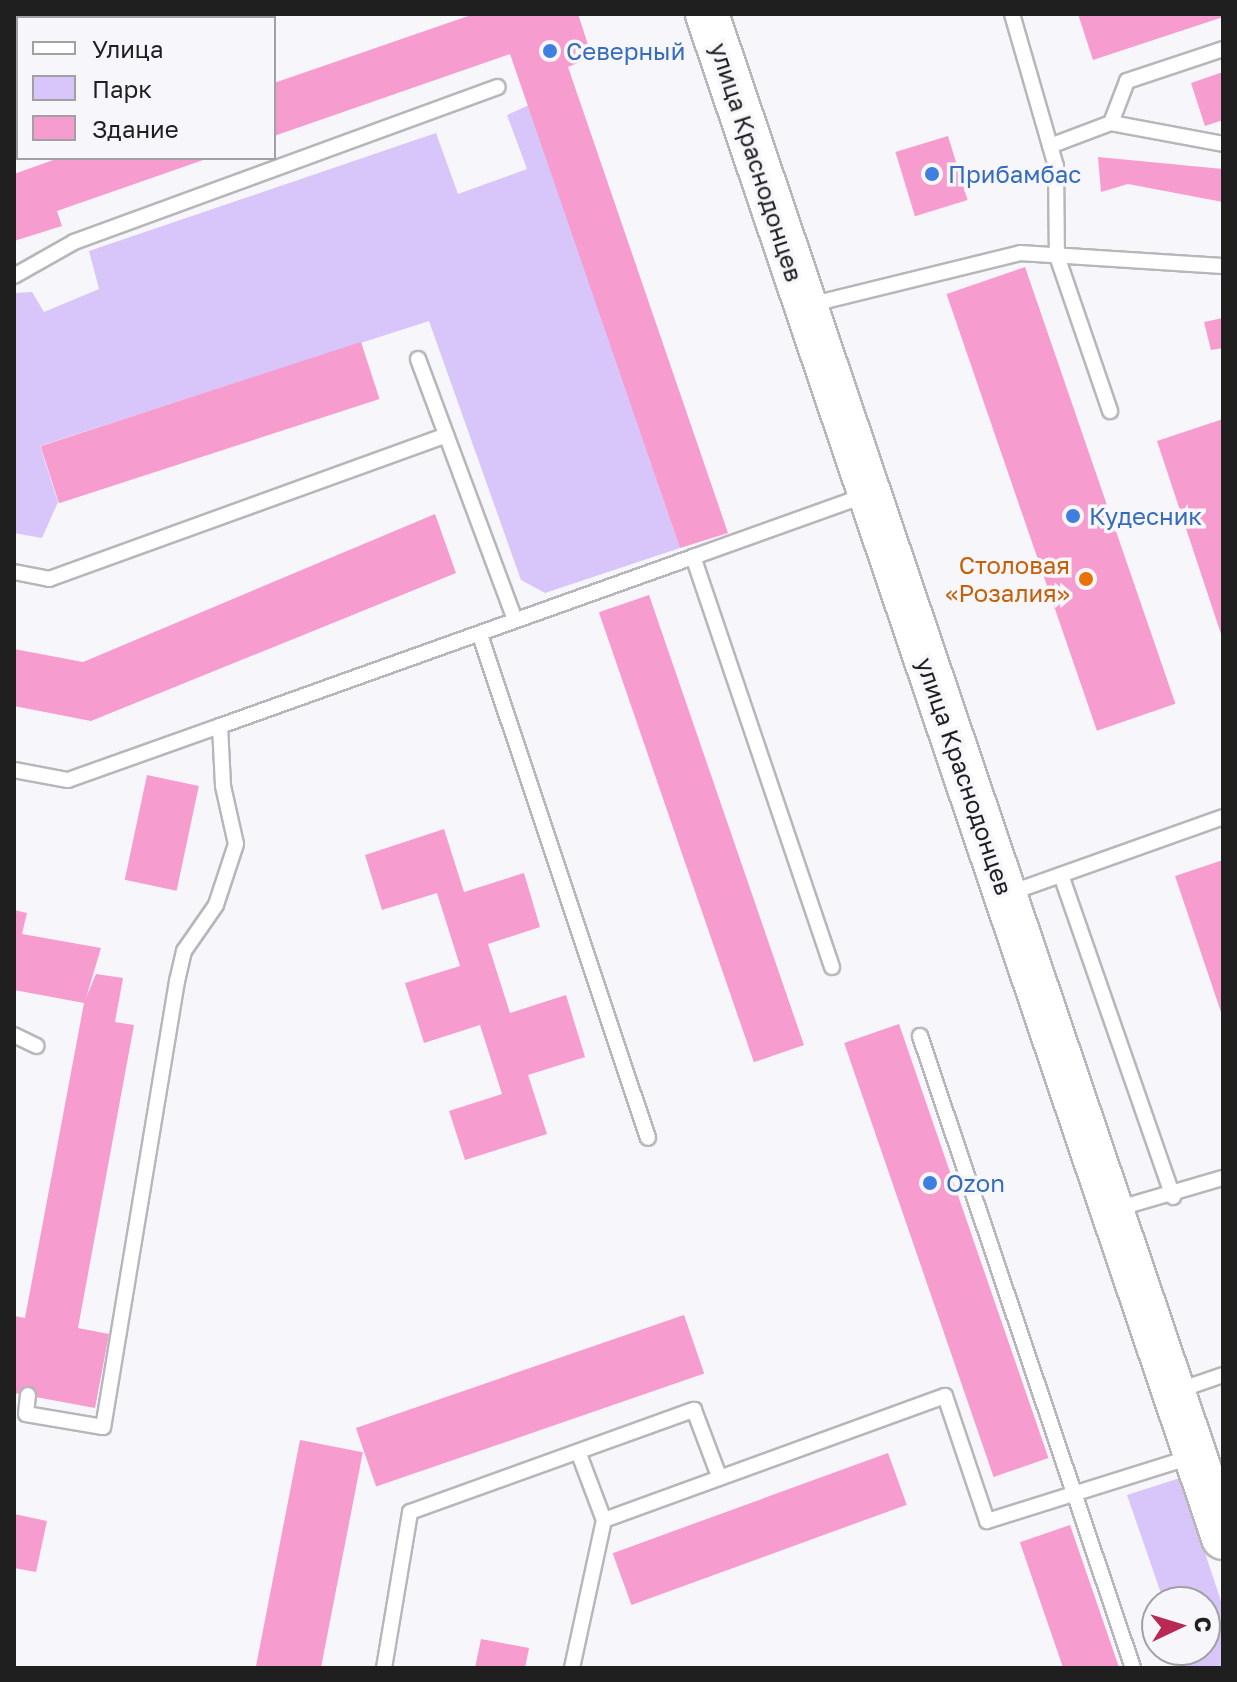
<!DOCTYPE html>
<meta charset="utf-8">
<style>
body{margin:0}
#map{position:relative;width:1237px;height:1682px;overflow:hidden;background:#f7f6fa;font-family:"Golos Text",sans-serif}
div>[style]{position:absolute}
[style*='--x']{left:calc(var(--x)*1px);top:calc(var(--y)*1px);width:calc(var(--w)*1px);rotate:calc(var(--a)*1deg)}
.green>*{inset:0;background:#d8c6fb}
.building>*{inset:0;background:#f79cce;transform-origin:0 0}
.roads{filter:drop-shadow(2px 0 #b7b6ba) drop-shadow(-2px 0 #b7b6ba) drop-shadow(0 2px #b7b6ba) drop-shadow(0 -2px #b7b6ba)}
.lane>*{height:14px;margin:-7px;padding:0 7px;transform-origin:7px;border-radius:7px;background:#fff}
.street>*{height:30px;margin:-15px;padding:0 15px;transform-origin:15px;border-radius:15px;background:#fff}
.secondary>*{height:42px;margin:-21px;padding:0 21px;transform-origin:21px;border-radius:21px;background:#fff}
.dots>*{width:22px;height:22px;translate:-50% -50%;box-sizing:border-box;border:4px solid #f7f6fa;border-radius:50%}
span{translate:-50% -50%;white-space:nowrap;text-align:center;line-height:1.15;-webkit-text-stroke:7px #f7f6fa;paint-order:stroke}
.shop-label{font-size:24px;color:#366cbe}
.left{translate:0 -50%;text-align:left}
.street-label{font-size:24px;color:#1f1f20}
.food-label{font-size:24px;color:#c56008}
.right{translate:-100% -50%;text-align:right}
.frame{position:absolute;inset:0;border:16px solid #1f1f20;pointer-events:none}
.legend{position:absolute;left:16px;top:16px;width:260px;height:144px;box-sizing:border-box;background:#f7f6fa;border:2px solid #a1a0a3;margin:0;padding:10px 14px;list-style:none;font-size:24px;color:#1f1f20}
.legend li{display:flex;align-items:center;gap:16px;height:40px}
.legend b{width:40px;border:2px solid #a1a0a3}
.north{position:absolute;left:1141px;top:1586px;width:80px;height:80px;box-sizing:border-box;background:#f7f6fa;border:2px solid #a1a0a3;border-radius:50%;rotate:86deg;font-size:22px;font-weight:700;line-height:32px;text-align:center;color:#1f1f20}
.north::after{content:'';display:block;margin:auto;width:28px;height:36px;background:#b92954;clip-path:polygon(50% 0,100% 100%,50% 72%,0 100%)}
</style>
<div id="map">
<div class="green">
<div style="clip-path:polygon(529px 105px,680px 548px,545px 593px,521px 580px,429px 321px,40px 446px,58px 502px,42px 538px,14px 533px,14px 293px,32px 292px,44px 312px,99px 289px,89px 251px,436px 133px,458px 194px,527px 169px,507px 115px)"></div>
<div style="clip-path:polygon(1180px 1478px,1223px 1607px,1223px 1668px,1187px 1668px,1181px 1650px,1205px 1650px,1205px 1602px,1164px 1602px,1127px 1495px)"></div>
</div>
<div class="building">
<div style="clip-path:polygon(474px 14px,578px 14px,592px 57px,568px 67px,728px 533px,680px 548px,510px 54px,274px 136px,274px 83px)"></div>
<div style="clip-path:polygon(1078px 14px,1223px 14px,1223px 17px,1093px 60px)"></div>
<div style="clip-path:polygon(1223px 72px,1223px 120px,1205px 126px,1191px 83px)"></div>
<div style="left:948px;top:136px;width:67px;height:55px;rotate:73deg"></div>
<div style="clip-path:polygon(1098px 157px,1223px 169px,1223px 202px,1128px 184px,1101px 192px)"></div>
<div style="clip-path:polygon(59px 158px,209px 158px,57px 211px,62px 226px,14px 241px,14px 174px)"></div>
<div style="left:1025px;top:267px;width:462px;height:83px;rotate:71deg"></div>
<div style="clip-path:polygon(1223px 318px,1223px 348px,1211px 350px,1204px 322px)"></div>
<div style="left:361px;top:342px;width:60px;height:337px;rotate:72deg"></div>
<div style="clip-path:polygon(1223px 419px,1223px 637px,1222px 637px,1157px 441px)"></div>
<div style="clip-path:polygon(435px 514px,456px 573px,91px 721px,14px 706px,14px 649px,83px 662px)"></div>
<div style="left:649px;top:595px;width:476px;height:53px;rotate:71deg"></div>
<div style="left:147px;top:775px;width:53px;height:107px;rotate:12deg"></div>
<div style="clip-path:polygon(444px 829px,464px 892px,524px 873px,540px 927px,488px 944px,510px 1013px,566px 995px,585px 1057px,528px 1075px,547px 1134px,465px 1160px,449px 1111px,502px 1094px,480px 1025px,424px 1043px,405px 983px,460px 966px,437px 893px,382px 910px,365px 855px)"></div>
<div style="clip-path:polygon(1223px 860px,1223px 1015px,1222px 1015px,1175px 876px)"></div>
<div style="clip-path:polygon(14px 910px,27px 913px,22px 934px,101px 948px,86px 998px,96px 974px,123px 978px,115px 1022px,134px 1025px,78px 1328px,109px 1334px,95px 1408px,14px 1393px,14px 1316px,25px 1318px,84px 1003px,14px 990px)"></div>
<div style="left:899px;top:1024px;width:459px;height:58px;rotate:71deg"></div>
<div style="left:684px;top:1315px;width:62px;height:347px;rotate:71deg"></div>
<div style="left:300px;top:1440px;width:64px;height:232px;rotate:11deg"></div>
<div style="left:888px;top:1453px;width:55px;height:293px;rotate:70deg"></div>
<div style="clip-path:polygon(14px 1514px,47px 1521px,36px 1572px,14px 1568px)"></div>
<div style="left:1070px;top:1525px;width:151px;height:53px;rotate:71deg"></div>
<div style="clip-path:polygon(481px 1639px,529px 1648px,525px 1668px,475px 1668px)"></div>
</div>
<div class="roads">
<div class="lane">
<div style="--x:1012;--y:14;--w:158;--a:73.9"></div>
<div style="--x:1056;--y:166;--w:90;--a:89.4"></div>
<div style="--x:1057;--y:256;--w:164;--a:71.1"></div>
<div style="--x:1111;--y:123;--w:45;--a:-69.1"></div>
<div style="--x:1127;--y:81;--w:101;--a:-18.4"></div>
<div style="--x:1050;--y:146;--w:65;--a:-20.7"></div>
<div style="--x:1111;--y:123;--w:114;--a:10.6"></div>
<div style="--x:14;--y:276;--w:69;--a:-29.5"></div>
<div style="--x:74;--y:242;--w:451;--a:-20.1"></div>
<div style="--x:809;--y:305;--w:217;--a:-13.8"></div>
<div style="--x:1020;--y:253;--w:203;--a:3.7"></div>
<div style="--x:418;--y:359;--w:278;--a:69.6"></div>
<div style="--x:14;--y:572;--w:36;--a:11"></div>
<div style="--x:49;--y:579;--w:422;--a:-19.9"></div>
<div style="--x:480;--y:635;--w:530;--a:71.53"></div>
<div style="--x:220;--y:726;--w:502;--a:-19.66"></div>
<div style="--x:14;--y:770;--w:55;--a:10.5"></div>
<div style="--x:68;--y:780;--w:161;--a:-19.6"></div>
<div style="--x:220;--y:726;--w:60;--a:87.1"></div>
<div style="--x:223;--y:786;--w:59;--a:77.4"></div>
<div style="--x:236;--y:844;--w:64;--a:108.2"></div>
<div style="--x:216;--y:905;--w:56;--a:124.8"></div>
<div style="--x:184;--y:951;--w:31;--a:103"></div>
<div style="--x:177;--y:981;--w:452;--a:99.4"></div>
<div style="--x:103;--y:1427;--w:78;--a:-170.4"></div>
<div style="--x:26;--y:1414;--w:19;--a:-84"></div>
<div style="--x:1061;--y:875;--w:341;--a:70.8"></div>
<div style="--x:1007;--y:894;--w:229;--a:-19.6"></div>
<div style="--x:832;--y:967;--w:433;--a:-108.7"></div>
<div style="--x:693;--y:557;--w:184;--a:-19.7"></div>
<div style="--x:14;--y:1035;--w:25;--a:26"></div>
<div style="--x:920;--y:1036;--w:667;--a:71.37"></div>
<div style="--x:1116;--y:1209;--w:111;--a:-16.2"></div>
<div style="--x:1179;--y:1390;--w:46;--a:-18.8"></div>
<div style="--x:579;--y:1454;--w:71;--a:69.3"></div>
<div style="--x:604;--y:1520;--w:363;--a:-20"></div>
<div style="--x:945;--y:1396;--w:132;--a:71.4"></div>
<div style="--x:987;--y:1521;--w:214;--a:-17.4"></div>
<div style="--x:384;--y:1668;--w:158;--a:-80.5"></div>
<div style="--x:410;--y:1512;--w:302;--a:-19.8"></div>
<div style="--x:694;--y:1410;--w:71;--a:69.3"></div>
<div style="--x:572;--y:1668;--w:151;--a:-77.8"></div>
</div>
<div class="street">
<div style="--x:168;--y:18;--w:13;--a:-18"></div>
<div style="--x:14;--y:67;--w:4;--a:-14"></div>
</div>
<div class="secondary">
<div style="--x:707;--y:14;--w:1609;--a:71.29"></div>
</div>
</div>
<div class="dots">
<div style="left:550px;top:51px;background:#3f7fe0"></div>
<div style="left:932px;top:174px;background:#3f7fe0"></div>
<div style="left:1073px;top:516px;background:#3f7fe0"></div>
<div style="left:1086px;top:579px;background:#e8710a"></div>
<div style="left:930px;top:1183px;background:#3f7fe0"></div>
</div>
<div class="shop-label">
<span class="left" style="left:566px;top:51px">Северный</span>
<span class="left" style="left:948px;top:174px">Прибамбас</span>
<span class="left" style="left:1089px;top:516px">Кудесник</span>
<span class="left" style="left:946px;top:1183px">Ozon</span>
</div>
<div class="street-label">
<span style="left:757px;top:162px;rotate:72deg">улица Краснодонцев</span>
<span style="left:965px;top:776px;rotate:71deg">улица Краснодонцев</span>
</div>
<div class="food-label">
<span class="right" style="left:1070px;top:579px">Столовая<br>«Розалия»</span>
</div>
<div class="frame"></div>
<ul class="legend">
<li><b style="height:10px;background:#fff"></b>Улица</li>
<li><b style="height:22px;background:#d8c6fb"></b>Парк</li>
<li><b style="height:22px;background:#f79cce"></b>Здание</li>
</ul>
<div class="north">С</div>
</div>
